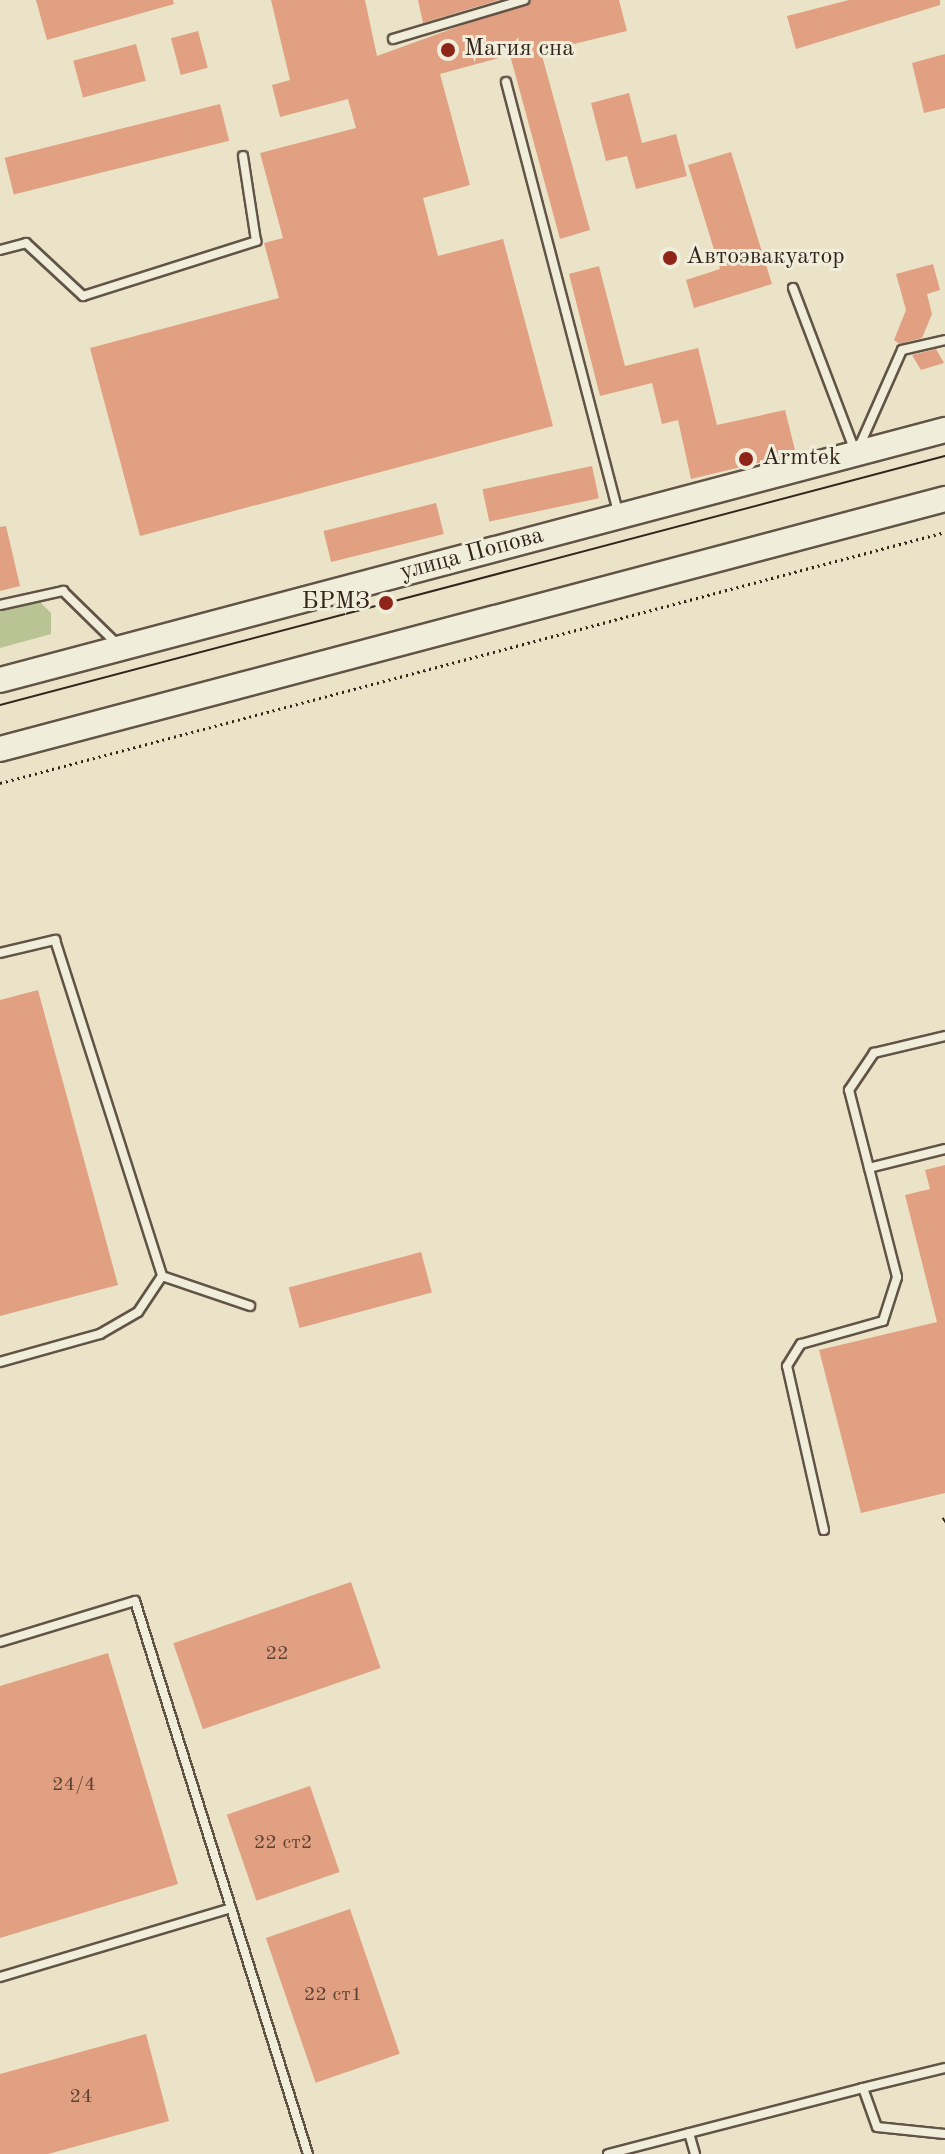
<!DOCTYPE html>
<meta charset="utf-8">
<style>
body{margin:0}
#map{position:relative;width:945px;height:2154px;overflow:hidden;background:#eae3c8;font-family:"Old Standard TT",serif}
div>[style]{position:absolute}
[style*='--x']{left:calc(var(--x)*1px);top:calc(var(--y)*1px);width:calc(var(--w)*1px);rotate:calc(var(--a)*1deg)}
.green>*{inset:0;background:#bac394}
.building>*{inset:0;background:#e1a081;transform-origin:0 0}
.path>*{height:3px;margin-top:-1.5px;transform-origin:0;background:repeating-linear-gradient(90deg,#33241c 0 2px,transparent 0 6px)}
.roads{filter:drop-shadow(2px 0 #615447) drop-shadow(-2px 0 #615447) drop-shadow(0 2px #615447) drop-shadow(0 -2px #615447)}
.lane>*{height:8px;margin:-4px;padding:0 4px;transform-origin:4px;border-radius:4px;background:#f1eddb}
.secondary>*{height:24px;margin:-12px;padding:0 12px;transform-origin:12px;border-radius:12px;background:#f1eddb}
.tram>*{height:2px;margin:-1px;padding:0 1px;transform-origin:1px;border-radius:1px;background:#33241c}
.rail>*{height:5px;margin-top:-2.5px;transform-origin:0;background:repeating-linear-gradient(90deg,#33241c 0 14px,transparent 0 28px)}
.dots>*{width:22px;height:22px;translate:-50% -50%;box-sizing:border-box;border:4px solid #f1eddb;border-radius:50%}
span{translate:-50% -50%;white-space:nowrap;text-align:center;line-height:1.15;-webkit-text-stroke:6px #f1eddb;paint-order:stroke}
.number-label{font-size:20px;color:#5e4335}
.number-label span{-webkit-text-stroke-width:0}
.poi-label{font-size:24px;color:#33241c}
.left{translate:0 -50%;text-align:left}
.right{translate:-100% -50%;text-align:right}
.street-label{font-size:24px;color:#33241c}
</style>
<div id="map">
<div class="green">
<div style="clip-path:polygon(39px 601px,51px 613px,51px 634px,0 648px,0 611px)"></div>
</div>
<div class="building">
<div style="clip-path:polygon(36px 0,173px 0,174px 4px,47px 40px)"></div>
<div style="clip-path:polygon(271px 0,365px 0,377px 56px,531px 0,619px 0,627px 31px,541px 52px,590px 230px,560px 239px,510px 55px,440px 74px,470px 185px,423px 198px,438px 256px,503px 239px,553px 426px,140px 536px,90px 348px,279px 298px,264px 243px,283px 238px,260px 153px,356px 128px,348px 99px,280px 117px,272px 85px,290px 80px)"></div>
<div style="clip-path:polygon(418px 0,499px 0,423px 23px)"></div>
<div style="clip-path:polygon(849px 0,940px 0,940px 5px,796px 49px,787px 16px)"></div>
<div style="left:198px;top:31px;width:38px;height:28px;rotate:75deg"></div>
<div style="left:136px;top:44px;width:38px;height:65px;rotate:75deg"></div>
<div style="clip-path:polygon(945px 54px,945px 108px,924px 113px,912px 63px)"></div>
<div style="clip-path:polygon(629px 93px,642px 143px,676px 134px,687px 176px,636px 189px,627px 156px,606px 161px,591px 103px)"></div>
<div style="left:220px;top:104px;width:38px;height:222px;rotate:76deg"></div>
<div style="clip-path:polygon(731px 152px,772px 284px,694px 308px,686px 280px,720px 269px,688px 165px)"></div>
<div style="clip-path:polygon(933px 264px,940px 290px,927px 294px,932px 314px,922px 338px,899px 344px,894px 340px,906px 310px,896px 274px)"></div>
<div style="clip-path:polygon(599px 266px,625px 366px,698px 348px,717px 425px,785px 410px,796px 454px,691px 479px,678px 420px,662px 424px,652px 383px,600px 396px,569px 274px)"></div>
<div style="clip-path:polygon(936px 349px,944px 363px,921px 370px,912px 355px)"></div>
<div style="left:592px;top:466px;width:33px;height:112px;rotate:78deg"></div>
<div style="left:436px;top:503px;width:32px;height:116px;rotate:76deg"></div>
<div style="clip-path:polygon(6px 526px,20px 586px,0 591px,0 527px)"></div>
<div style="clip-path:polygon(38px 990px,118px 1285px,0 1316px,0 1000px)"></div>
<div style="clip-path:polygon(945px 1165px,945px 1493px,861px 1513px,819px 1350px,937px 1322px,905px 1195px,930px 1189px,925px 1170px)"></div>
<div style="left:421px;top:1252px;width:42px;height:137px;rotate:75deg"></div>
<div style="left:351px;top:1582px;width:91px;height:188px;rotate:71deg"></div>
<div style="clip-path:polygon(108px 1653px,178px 1884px,0 1938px,0 1686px)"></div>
<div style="left:310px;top:1786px;width:91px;height:88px;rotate:71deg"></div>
<div style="left:350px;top:1909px;width:153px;height:89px;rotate:71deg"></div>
<div style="clip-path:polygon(146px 2034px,169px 2121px,48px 2154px,0 2154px,0 2074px)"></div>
</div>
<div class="path">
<div style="--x:0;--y:783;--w:978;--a:-14.87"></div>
</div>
<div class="roads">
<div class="lane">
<div style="--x:393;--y:39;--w:137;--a:-16.6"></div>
<div style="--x:506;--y:82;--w:444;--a:75.4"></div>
<div style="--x:0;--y:250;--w:27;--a:-15"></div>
<div style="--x:26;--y:243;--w:78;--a:42.9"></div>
<div style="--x:83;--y:296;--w:182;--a:-17.6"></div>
<div style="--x:256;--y:241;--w:86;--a:-98.7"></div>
<div style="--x:793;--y:288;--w:172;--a:69.2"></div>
<div style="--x:859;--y:447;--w:106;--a:-66.1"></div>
<div style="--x:902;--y:350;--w:44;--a:-13.1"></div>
<div style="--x:0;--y:605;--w:65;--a:-12.5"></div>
<div style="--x:63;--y:591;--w:77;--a:44.5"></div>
<div style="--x:0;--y:953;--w:57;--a:-13.3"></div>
<div style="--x:55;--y:940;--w:353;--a:72.3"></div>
<div style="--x:162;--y:1276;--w:43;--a:123.7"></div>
<div style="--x:138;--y:1312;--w:44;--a:149.9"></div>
<div style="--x:100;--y:1334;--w:104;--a:164.4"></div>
<div style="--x:869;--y:1168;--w:78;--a:-14"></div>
<div style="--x:162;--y:1276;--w:93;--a:18.8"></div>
<div style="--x:824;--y:1530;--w:168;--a:-102.7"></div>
<div style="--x:787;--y:1366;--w:26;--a:-58"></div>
<div style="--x:801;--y:1344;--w:85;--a:-15.7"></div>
<div style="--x:883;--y:1321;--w:46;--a:-72.3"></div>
<div style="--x:897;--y:1277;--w:193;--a:-104.4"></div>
<div style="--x:849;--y:1090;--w:45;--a:-56"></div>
<div style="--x:874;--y:1053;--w:73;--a:-13.5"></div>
<div style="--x:0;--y:1642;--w:141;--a:-16.9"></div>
<div style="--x:135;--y:1601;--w:579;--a:72.63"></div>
<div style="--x:0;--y:1977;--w:241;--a:-16.6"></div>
<div style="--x:863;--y:2088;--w:84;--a:-13.7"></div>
<div style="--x:689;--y:2133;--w:22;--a:74"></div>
<div style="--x:608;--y:2154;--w:263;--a:-14.5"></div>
<div style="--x:863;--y:2088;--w:41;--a:70.3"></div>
<div style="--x:877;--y:2127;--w:68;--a:5.9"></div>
</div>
<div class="secondary">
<div style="--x:0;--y:680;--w:978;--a:-14.82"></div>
<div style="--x:0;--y:749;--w:978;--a:-14.82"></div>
</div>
</div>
<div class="tram">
<div style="--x:0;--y:705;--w:977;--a:-14.76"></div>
</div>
<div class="rail">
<div style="--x:943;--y:1520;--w:2;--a:-27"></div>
</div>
<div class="dots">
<div style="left:448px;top:50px;background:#8f2418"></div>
<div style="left:670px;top:258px;background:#8f2418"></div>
<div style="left:746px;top:459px;background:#8f2418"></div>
<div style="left:386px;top:603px;background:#8f2418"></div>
</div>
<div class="number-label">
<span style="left:277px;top:1654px">22</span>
<span style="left:74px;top:1785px">24/4</span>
<span style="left:283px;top:1843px">22 ст2</span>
<span style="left:333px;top:1995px">22 ст1</span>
<span style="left:81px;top:2097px">24</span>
</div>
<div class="poi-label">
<span class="left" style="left:464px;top:50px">Магия сна</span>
<span class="left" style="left:686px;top:258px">Автоэвакуатор</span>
<span class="left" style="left:762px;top:459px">Armtek</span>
<span class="right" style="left:370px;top:603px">БРМЗ</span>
</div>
<div class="street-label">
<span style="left:472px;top:555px;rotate:-15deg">улица Попова</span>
</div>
</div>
